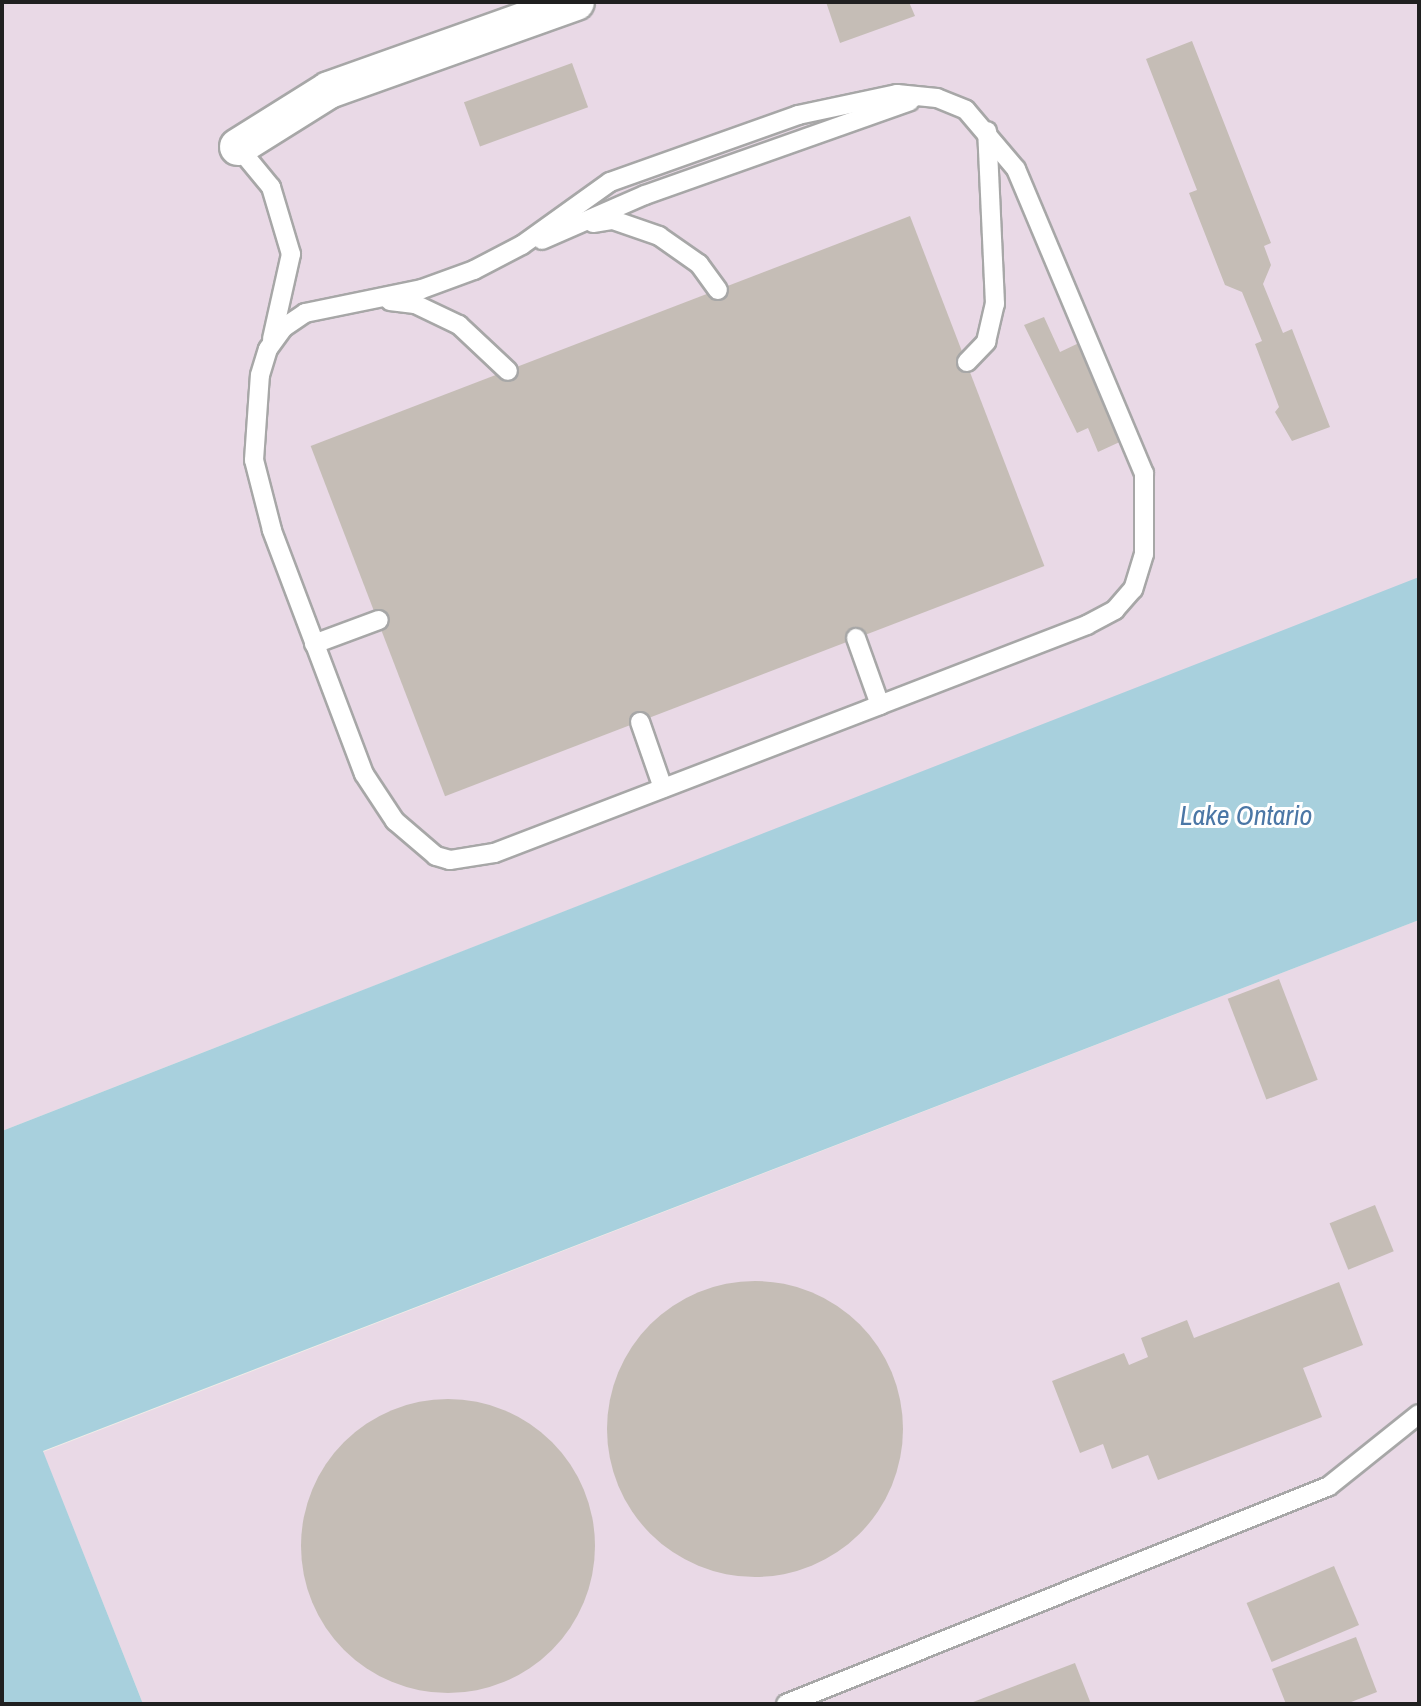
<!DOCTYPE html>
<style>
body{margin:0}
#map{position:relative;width:1421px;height:1706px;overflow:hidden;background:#f0ede7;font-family:"Archivo Narrow",sans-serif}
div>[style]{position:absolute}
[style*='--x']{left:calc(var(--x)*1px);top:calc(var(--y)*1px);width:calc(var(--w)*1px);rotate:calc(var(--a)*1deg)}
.industrial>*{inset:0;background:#e9d9e6}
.water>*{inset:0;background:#a8d0dd}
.building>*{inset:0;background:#c5bdb6;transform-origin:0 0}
.round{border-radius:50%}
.roads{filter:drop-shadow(2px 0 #a7a7a7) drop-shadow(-2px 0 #a7a7a7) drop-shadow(0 2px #a7a7a7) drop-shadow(0 -2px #a7a7a7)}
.lane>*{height:18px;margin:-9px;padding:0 9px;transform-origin:9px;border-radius:9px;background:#fff}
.street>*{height:36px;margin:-18px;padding:0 18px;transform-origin:18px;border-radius:18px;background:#fff}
span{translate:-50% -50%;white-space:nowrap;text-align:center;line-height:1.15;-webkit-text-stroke:6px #fff;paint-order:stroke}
.water-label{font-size:28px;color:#4b77a6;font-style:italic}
.frame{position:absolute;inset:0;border:4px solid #202020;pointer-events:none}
</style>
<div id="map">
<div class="industrial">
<div style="clip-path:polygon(2px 2px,1419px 2px,1419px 578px,2px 1131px)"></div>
<div style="clip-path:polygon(1419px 920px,1419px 1704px,143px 1704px,43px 1452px)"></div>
</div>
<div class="water">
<div style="clip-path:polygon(1419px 577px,1419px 920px,43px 1451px,143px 1704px,2px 1704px,2px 1131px)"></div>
</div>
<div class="building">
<div style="clip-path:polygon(826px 2px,909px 2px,915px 16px,840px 43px)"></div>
<div style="clip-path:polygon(1192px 41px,1271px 243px,1264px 246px,1271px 265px,1263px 284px,1283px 333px,1292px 329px,1330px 427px,1292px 441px,1275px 412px,1279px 407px,1255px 344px,1262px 341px,1242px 292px,1225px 285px,1189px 193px,1197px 190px,1146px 59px)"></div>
<div style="left:572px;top:63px;width:47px;height:115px;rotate:70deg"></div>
<div style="left:910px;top:216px;width:375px;height:642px;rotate:69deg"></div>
<div style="clip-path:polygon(1044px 317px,1060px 352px,1081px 342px,1124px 440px,1098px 452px,1088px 428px,1077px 433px,1024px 325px)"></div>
<div style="left:1279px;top:979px;width:108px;height:55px;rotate:69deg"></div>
<div style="left:1375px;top:1205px;width:50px;height:49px;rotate:68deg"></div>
<div class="round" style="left:607px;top:1281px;width:296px;height:296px"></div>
<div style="clip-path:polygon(1339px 1282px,1363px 1345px,1303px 1368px,1322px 1417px,1158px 1480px,1148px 1455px,1112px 1469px,1103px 1444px,1080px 1453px,1052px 1381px,1124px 1353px,1129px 1365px,1148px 1357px,1141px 1338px,1187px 1320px,1194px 1338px)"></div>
<div class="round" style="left:301px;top:1399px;width:294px;height:294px"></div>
<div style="left:1334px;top:1566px;width:64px;height:95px;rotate:67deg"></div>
<div style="clip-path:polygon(1356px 1637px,1377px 1692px,1346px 1704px,1286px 1704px,1272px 1669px)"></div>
<div style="clip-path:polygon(1075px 1663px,1091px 1704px,968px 1704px)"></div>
</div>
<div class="roads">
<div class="lane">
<div style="--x:897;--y:94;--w:40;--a:5.7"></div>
<div style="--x:937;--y:98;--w:31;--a:22"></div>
<div style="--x:966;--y:110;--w:77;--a:49.7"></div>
<div style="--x:1016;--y:169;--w:330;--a:67.2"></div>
<div style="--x:1144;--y:473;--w:81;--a:90"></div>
<div style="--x:1144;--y:554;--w:37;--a:107"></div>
<div style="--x:1133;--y:589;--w:28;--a:131"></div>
<div style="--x:1115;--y:610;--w:32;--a:152"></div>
<div style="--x:1087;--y:625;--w:222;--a:158.9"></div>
<div style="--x:880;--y:705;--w:413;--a:159"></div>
<div style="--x:494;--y:853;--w:45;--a:171"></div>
<div style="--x:450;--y:860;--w:15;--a:-164"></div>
<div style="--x:436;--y:856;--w:54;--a:-139.5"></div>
<div style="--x:395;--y:821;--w:56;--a:-123.4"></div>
<div style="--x:364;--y:774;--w:261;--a:-110.7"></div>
<div style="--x:272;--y:530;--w:72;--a:-104.4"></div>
<div style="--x:254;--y:460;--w:85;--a:-86"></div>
<div style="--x:260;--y:375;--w:27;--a:-73"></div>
<div style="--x:268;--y:349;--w:26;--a:-54"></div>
<div style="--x:283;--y:328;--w:27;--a:-34"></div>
<div style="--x:305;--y:313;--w:119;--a:-11.6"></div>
<div style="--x:422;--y:289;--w:55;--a:-20.1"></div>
<div style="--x:474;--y:270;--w:54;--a:-27.5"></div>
<div style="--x:522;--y:245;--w:108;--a:-35.6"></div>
<div style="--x:610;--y:182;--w:200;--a:-19.6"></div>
<div style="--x:798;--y:115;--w:101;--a:-12"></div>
<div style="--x:238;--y:147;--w:52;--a:50.5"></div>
<div style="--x:271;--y:187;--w:70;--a:73.4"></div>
<div style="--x:291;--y:254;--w:87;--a:102.6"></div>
<div style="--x:593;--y:223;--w:20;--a:-9"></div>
<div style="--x:613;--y:220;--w:49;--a:19.2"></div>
<div style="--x:659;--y:236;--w:49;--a:35"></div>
<div style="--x:699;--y:264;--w:32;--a:54"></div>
<div style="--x:542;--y:240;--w:112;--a:-23.6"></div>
<div style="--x:645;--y:195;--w:281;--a:-19.5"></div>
<div style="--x:390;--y:301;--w:25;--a:7"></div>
<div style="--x:415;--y:304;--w:49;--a:25.5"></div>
<div style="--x:459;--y:325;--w:67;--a:43.2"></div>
<div style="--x:967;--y:362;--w:28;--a:-46"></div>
<div style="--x:986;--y:342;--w:39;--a:-77"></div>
<div style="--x:995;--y:304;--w:173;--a:-92.6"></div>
<div style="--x:856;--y:638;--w:71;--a:70.3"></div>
<div style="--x:314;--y:644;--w:69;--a:-20.3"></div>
<div style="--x:640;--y:722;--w:70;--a:70.8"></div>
<div style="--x:786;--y:1704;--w:585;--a:-21.87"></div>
<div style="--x:1329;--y:1486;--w:115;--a:-38.7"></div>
</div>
<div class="street">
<div style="--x:238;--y:147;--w:107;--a:-32.1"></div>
<div style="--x:329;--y:90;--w:262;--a:-19.6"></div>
</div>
</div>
<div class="water-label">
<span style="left:1246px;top:815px">Lake Ontario</span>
</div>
<div class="frame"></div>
</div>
